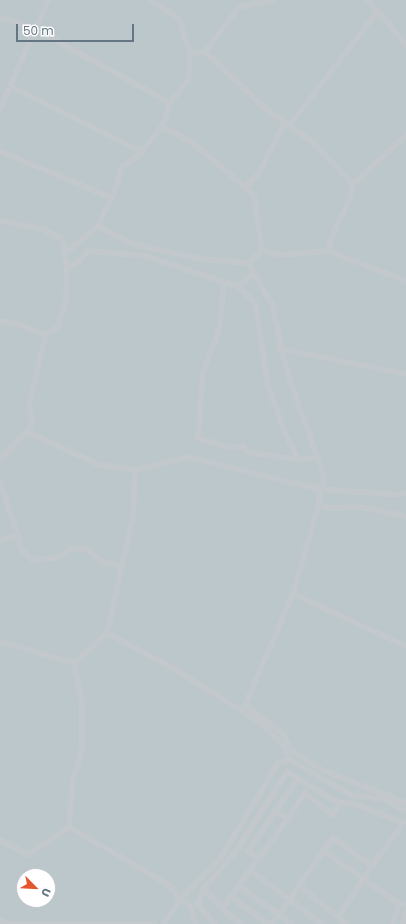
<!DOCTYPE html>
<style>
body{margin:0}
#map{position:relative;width:406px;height:924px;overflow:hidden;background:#fafaf8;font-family:Poppins,sans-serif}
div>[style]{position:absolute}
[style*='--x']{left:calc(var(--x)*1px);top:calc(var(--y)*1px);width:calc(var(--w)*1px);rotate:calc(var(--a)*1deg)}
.water>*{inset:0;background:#bbc7cb}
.service>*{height:6px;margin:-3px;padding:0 3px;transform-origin:3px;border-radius:3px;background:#c3c8cc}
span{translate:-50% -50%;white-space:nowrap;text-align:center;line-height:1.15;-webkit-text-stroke:4px #fff;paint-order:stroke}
.north{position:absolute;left:16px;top:868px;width:40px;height:40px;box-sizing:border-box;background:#fff;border:1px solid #c1c8cd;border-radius:50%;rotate:114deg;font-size:11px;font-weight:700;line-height:16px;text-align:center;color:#657683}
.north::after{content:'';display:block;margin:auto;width:14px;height:18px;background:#e4572e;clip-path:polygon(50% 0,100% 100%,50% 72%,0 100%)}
.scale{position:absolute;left:16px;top:24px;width:118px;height:18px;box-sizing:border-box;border:2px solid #657683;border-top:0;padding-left:5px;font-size:12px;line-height:14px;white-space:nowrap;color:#657683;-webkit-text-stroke:3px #fff;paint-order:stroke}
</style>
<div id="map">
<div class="water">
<div style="clip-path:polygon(evenodd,0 0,406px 0,406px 924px,0 924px,0 0,24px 876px,48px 876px,48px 900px,24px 900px,24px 876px)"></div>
</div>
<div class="service">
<div style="--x:151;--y:0;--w:32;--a:34"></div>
<div style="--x:178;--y:18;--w:33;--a:70"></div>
<div style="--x:189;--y:49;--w:30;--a:90"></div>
<div style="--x:189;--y:79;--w:31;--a:128"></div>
<div style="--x:378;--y:11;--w:44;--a:50.5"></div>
<div style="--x:0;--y:17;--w:37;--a:19"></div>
<div style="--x:35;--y:29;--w:154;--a:28.7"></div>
<div style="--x:170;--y:103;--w:24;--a:109"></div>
<div style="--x:162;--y:126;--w:33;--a:128"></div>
<div style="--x:142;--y:152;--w:148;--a:-153.4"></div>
<div style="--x:189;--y:54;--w:16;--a:-7"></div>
<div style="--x:205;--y:52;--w:56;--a:-52.9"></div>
<div style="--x:239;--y:7;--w:34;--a:-12"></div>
<div style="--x:0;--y:109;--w:119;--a:-66.2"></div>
<div style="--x:162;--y:126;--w:37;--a:29"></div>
<div style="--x:194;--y:144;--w:67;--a:40.1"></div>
<div style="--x:245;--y:187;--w:16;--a:-43"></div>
<div style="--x:257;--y:176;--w:61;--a:-62.6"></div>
<div style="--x:285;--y:122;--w:22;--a:-146"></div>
<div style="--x:267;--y:110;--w:85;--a:-136.9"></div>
<div style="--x:289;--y:126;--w:145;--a:-52.3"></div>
<div style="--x:378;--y:11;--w:16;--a:-135"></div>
<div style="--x:0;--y:151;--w:121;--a:22.8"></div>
<div style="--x:112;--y:198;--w:31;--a:117"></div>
<div style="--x:98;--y:226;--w:43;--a:139.7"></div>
<div style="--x:353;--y:184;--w:72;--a:-42.8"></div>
<div style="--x:112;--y:198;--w:34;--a:-71"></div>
<div style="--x:123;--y:166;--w:24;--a:-36"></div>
<div style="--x:0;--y:221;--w:44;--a:10.5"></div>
<div style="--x:43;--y:229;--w:21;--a:28"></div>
<div style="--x:62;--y:239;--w:29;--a:80"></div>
<div style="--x:67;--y:268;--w:32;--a:92"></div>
<div style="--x:66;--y:300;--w:28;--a:107"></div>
<div style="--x:58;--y:327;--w:14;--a:146"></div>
<div style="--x:46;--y:335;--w:71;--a:103.8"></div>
<div style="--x:29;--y:404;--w:19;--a:81"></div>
<div style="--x:32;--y:423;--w:10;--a:119"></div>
<div style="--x:98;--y:226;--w:36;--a:28"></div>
<div style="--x:130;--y:243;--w:73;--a:12.7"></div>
<div style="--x:201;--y:259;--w:47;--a:4.9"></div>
<div style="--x:248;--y:263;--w:18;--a:-41"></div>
<div style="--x:262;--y:251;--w:56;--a:-98.3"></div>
<div style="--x:254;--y:196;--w:13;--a:-135"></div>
<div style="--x:262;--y:251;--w:19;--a:12"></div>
<div style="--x:281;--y:255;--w:47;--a:-4.9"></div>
<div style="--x:328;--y:251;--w:24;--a:-73"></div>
<div style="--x:335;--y:228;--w:33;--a:-63"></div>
<div style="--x:350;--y:199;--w:15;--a:-79"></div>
<div style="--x:353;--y:184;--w:60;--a:-134.3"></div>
<div style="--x:311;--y:141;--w:32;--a:-144"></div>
<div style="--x:328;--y:251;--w:84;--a:21"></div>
<div style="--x:248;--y:263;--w:50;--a:59.8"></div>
<div style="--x:273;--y:306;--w:44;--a:79.5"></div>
<div style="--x:281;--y:349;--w:127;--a:11.3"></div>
<div style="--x:67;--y:268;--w:16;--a:-30"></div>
<div style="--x:81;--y:260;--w:11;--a:-56"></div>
<div style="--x:87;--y:251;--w:59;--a:4.8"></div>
<div style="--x:146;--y:256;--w:98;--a:18.4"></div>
<div style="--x:239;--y:287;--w:20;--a:-45"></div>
<div style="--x:224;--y:283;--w:47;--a:96.1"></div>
<div style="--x:219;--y:330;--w:45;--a:110.9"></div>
<div style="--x:203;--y:372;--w:66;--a:94.3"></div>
<div style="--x:198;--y:438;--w:34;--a:17"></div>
<div style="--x:231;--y:448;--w:12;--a:-9"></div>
<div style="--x:243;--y:446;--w:9;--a:49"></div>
<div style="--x:249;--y:453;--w:49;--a:7"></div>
<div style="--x:298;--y:459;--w:20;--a:-3"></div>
<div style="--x:239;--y:287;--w:23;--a:45"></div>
<div style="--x:255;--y:303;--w:87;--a:80.8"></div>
<div style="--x:269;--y:389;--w:49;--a:69.7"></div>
<div style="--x:286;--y:435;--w:27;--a:63"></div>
<div style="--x:0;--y:321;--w:17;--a:10"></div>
<div style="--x:17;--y:324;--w:31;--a:21"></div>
<div style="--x:0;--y:459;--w:38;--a:-45"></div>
<div style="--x:27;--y:432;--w:80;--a:24.3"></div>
<div style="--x:100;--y:465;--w:35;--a:8"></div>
<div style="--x:0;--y:483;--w:55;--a:70.9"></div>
<div style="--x:319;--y:504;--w:15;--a:-90"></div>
<div style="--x:319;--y:489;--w:81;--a:4.2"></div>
<div style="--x:400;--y:495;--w:6;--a:-18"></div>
<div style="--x:0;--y:540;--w:19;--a:-16"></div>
<div style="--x:18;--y:535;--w:14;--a:78"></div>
<div style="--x:21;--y:549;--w:16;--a:43"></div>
<div style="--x:33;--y:560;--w:24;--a:-5"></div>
<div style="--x:57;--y:558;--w:18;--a:-34"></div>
<div style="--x:72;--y:548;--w:16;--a:7"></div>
<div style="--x:88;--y:550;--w:17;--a:40"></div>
<div style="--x:101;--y:561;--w:21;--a:14"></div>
<div style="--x:293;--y:594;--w:94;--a:-73.9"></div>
<div style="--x:319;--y:504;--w:11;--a:22"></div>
<div style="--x:329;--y:508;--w:30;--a:-2"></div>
<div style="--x:359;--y:507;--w:48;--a:10.8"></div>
<div style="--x:107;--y:633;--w:120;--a:-77.5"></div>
<div style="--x:133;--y:516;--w:46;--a:-87.5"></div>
<div style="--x:135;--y:470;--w:56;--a:-13.5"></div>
<div style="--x:189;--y:457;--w:134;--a:13.8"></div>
<div style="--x:319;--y:489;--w:9;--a:-58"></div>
<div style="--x:324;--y:481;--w:11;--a:-100"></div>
<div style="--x:322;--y:470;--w:92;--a:-109.6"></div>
<div style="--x:291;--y:383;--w:35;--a:-106"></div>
<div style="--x:0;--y:642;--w:77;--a:15.8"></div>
<div style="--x:245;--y:705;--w:121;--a:-66.6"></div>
<div style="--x:293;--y:594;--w:124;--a:24.7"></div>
<div style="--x:242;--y:711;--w:81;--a:-148.1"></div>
<div style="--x:173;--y:668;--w:75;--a:-152.1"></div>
<div style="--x:107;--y:633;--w:45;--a:137.7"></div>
<div style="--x:74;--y:663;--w:42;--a:79"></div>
<div style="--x:82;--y:704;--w:45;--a:90"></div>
<div style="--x:82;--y:749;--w:37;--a:106"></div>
<div style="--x:72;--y:785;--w:42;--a:94.1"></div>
<div style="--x:69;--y:827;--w:116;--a:30.1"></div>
<div style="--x:169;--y:885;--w:18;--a:52"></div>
<div style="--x:180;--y:899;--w:57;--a:-45"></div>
<div style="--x:220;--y:859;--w:112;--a:-58.9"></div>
<div style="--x:278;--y:763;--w:12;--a:-20"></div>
<div style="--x:289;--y:759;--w:72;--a:30.1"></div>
<div style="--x:351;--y:795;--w:35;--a:8"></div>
<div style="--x:386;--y:800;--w:23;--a:29"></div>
<div style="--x:289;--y:759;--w:12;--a:-110"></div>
<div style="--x:285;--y:748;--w:13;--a:-132"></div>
<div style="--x:276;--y:738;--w:22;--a:-137"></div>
<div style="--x:260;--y:723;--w:22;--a:-146"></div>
<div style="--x:242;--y:711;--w:7;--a:-63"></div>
<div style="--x:245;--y:705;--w:48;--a:37.3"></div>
<div style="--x:283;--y:734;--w:18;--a:63"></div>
<div style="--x:291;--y:750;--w:35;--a:33"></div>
<div style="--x:320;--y:769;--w:92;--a:21.6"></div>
<div style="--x:305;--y:793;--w:36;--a:38"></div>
<div style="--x:333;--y:815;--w:15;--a:-58"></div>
<div style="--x:276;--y:812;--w:14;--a:30"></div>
<div style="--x:288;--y:819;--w:49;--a:126.6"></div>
<div style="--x:259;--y:858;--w:13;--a:-148"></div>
<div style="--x:248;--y:851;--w:88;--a:-55.2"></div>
<div style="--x:288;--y:819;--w:33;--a:-57"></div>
<div style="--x:0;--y:840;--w:32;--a:28"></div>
<div style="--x:28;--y:855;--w:50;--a:-34.3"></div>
<div style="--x:324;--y:851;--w:92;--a:35.2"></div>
<div style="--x:250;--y:870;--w:90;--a:36.9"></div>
<div style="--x:299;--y:885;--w:58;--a:-54.1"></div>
<div style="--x:333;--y:838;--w:48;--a:35.7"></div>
<div style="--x:372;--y:866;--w:54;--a:-54"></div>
<div style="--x:239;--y:886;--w:49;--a:35.9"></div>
<div style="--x:279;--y:915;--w:36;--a:-56"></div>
<div style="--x:299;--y:885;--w:61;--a:39.7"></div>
<div style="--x:204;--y:888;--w:28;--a:49"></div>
<div style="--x:222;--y:909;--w:24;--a:38"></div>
<div style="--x:231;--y:897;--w:46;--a:36.1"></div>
<div style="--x:196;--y:903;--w:28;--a:48"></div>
<div style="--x:198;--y:905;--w:18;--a:-71"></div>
<div style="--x:204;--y:888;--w:45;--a:-48.6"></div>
<div style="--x:234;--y:854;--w:98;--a:-57.1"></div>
<div style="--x:287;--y:772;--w:57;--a:31.5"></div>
<div style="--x:336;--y:802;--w:19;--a:6"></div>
<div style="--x:355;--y:804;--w:55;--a:21.4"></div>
<div style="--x:222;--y:909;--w:63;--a:-54"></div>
<div style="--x:338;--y:918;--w:62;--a:-56.8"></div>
<div style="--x:0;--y:920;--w:9;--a:27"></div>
<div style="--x:8;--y:924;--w:146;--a:0"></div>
<div style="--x:164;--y:924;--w:30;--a:-57"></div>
<div style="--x:180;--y:899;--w:10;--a:29"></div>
<div style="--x:189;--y:904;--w:21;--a:71"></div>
<div style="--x:272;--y:924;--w:11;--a:-52"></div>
<div style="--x:279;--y:915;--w:16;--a:35"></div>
<div style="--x:393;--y:924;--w:21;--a:-73"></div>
<div style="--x:399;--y:904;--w:7;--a:0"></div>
<div style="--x:403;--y:924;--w:13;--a:-77"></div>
</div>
<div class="north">U</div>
<div class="scale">50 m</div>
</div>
